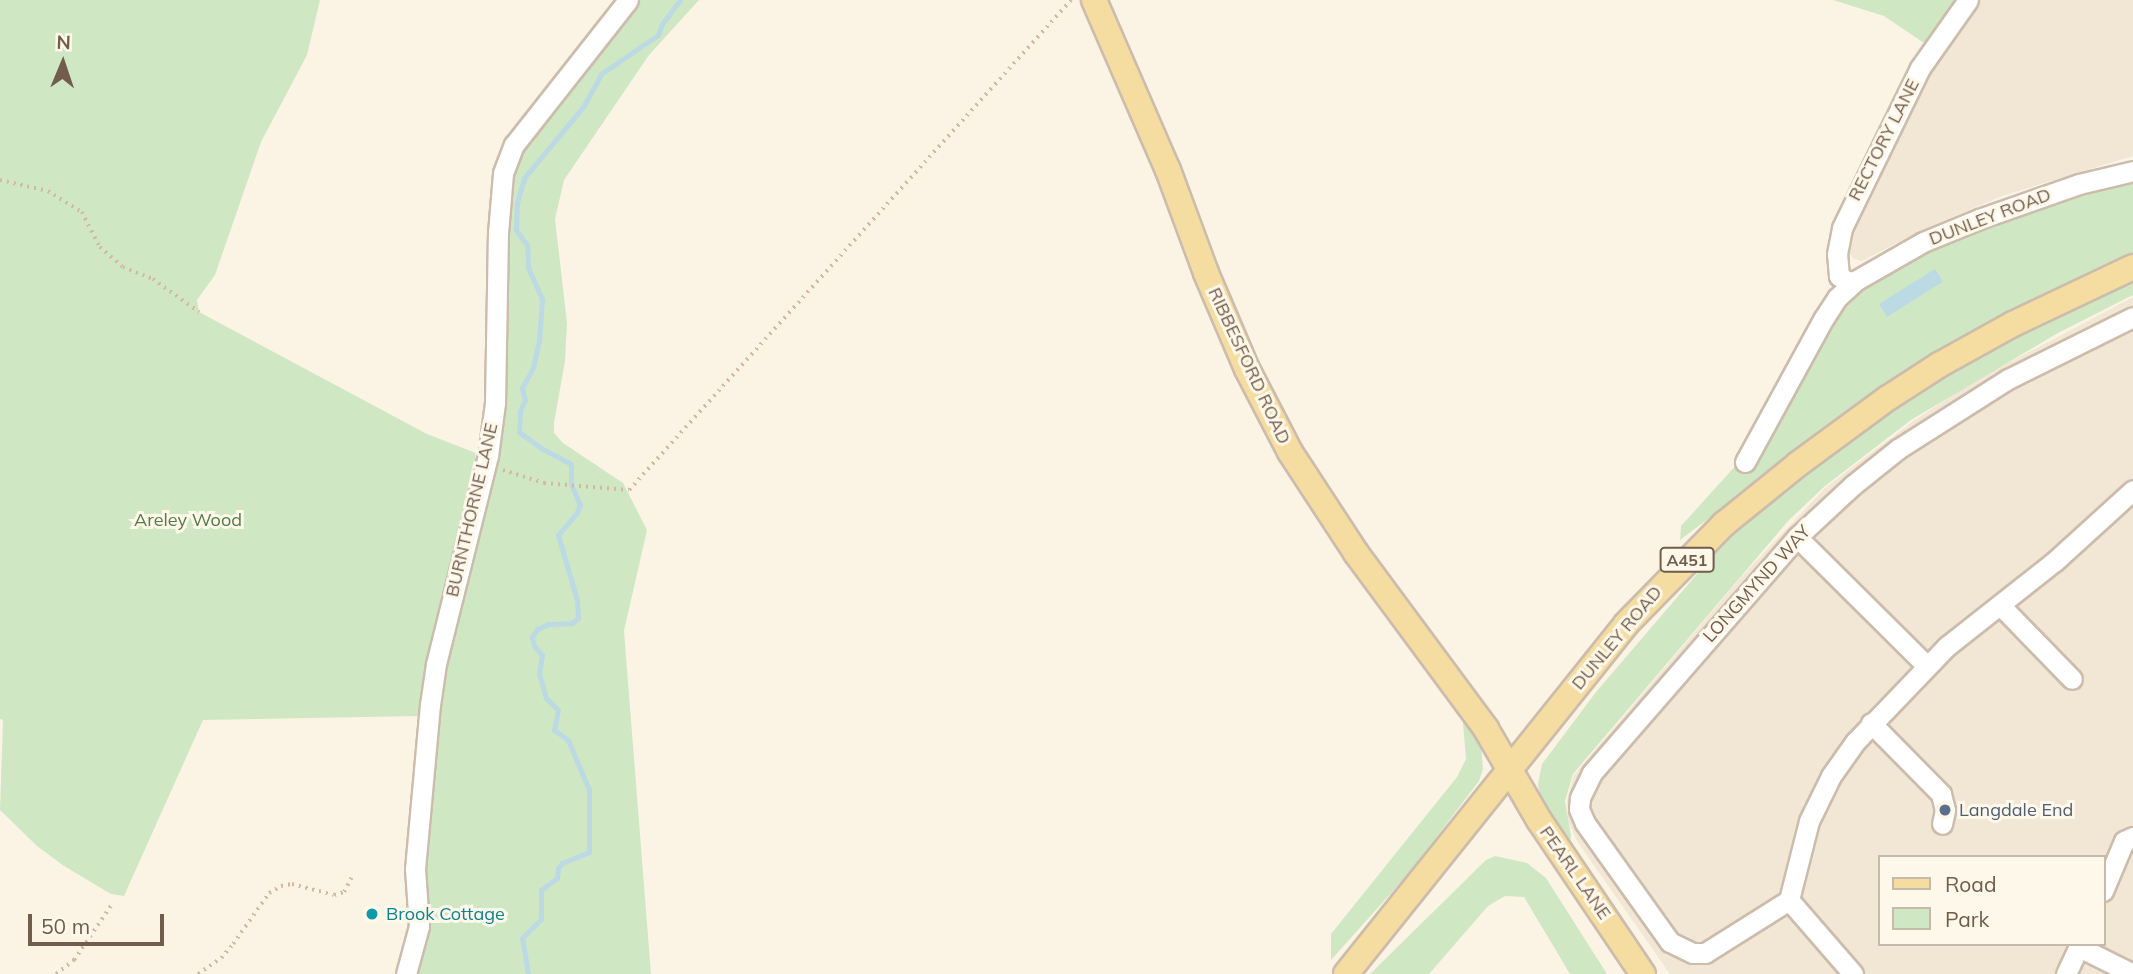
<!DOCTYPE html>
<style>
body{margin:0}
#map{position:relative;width:2133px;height:974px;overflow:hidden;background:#fbf4e5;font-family:Mulish,sans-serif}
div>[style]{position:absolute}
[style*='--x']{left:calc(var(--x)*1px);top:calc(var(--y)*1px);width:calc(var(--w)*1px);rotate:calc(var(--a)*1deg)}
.residential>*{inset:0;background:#f2e6d4}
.green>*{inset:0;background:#d0e7c4}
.water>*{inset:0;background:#bbdae3;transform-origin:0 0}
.stream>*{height:5px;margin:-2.5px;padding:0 2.5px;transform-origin:2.5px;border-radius:2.5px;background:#bbdae3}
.path>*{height:3.5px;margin-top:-1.75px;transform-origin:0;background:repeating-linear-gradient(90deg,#d3b9a2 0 2px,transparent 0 7px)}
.roads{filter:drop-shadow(2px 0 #ccbcac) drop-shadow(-2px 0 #ccbcac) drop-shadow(0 2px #ccbcac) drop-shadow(0 -2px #ccbcac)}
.minor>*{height:19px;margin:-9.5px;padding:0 9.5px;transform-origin:9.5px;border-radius:9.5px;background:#fff}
.major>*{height:24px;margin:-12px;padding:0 12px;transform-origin:12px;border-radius:12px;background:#f5dda1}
.dots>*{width:19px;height:19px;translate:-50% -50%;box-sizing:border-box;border:4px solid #fef8eb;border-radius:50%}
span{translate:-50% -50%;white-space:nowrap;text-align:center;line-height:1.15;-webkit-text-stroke:6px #fef8eb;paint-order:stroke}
.shield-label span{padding:2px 5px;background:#fef8eb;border:2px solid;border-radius:5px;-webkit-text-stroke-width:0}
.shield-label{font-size:16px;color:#725c4c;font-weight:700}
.street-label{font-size:18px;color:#725c4c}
.park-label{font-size:18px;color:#537c47}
.service-label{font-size:18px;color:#4e5e75}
.left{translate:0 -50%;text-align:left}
.culture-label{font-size:18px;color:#0d838f}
.legend{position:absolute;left:1878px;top:855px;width:228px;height:91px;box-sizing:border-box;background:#fef8eb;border:2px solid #c6baab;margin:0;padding:9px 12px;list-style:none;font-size:21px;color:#725c4c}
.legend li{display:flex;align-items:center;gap:14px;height:35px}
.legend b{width:35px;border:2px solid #c6baab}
.north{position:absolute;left:28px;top:28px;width:70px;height:70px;-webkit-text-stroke:5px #fef8eb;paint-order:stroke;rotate:2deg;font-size:19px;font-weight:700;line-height:28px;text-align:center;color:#725c4c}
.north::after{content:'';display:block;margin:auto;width:24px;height:32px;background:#725c4c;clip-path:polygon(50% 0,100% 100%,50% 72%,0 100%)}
.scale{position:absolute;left:28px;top:914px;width:136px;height:32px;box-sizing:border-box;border:4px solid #725c4c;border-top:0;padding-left:9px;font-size:21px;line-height:24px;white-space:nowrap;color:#725c4c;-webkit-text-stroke:5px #fef8eb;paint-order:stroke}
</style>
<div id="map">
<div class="residential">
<div style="clip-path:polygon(1976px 0,2133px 0,2133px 156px,2002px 196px,1924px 229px,1862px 261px,1854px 259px,1845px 248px,1851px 218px,1928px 68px)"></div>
<div style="clip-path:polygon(evenodd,2133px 297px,2133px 974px,1670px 974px,1577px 841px,1568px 821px,1567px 801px,1574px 775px,1743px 575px,1826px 487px,1912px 422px,1976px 380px,2133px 297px,1879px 857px,2103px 857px,2103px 944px,1879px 944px,1879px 857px)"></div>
</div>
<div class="green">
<div style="clip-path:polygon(0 0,320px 0,307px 55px,261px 142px,215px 275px,197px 300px,199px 312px,427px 434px,476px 453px,475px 458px,481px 460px,437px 618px,419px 716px,203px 720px,124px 896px,111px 894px,64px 866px,37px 846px,0 810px,3px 720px,0 719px)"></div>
<div style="clip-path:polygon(639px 0,699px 0,649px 55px,564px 180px,555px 219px,567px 323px,565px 361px,554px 423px,554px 433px,563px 443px,623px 483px,647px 530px,624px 631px,651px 974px,415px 974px,428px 938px,426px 858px,445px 668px,502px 434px,509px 185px,520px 149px,578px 84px)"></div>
<div style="clip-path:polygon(1833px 0,1959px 0,1927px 45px,1884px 16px)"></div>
<div style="clip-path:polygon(2133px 181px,2133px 256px,1858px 406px,1680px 540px,1681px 526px,1738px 463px,1835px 319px,1871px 283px,1907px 261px,1970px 233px,2066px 198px)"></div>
<div style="clip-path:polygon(2133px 277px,2133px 295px,2058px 333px,1911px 420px,1825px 486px,1788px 521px,1573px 774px,1565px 801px,1571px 836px,1570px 845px,1542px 805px,1538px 784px,1542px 764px,1596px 692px,1721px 546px,1812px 467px,1914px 395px,2002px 343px)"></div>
<div style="clip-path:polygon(1462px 711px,1481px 744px,1483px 769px,1479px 781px,1410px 872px,1331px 960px,1331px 934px,1457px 777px,1466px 759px)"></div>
<div style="clip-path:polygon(1495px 856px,1527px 863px,1546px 878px,1607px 974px,1570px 974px,1524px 897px,1505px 896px,1488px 906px,1429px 974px,1370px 974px,1486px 860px)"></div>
</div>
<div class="water">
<div style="left:1935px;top:269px;width:15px;height:66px;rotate:58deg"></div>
</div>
<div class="stream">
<div style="--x:528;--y:974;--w:36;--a:-99"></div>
<div style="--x:522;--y:938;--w:27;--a:-45"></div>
<div style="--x:541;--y:919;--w:29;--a:-90"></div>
<div style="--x:541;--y:890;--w:20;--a:-37"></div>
<div style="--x:557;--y:878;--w:10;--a:-84"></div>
<div style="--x:558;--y:868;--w:6;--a:-51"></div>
<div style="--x:562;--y:863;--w:29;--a:-22"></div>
<div style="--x:589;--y:852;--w:62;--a:-90"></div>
<div style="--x:589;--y:790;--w:54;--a:-112.8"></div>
<div style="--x:568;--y:740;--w:17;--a:-144"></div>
<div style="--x:554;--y:730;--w:20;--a:-79"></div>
<div style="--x:558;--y:710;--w:17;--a:-135"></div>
<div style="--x:546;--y:698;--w:25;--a:-106"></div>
<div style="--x:539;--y:674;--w:19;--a:-81"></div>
<div style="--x:542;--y:655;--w:12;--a:-132"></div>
<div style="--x:534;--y:646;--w:9;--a:-103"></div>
<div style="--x:532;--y:637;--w:9;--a:-58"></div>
<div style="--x:537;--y:629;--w:12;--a:-24"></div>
<div style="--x:548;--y:624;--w:24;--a:-2"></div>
<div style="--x:572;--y:623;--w:8;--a:-40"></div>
<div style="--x:578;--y:618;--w:18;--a:-93"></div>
<div style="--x:577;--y:600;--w:68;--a:-106.3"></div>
<div style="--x:558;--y:535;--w:30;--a:-50"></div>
<div style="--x:577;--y:512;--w:8;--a:-67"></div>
<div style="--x:580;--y:505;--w:23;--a:-113"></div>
<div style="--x:571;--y:484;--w:20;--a:-90"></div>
<div style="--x:571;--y:464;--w:34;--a:-152"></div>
<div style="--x:541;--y:448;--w:27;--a:-144"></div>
<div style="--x:519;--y:432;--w:21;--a:-87"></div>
<div style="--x:520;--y:411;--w:12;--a:-66"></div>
<div style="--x:525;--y:400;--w:12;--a:-104"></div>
<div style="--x:522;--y:388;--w:24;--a:-62"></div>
<div style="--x:533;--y:367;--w:26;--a:-77"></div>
<div style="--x:539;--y:342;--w:43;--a:-86"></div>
<div style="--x:542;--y:299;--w:34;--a:-114"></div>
<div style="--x:528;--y:268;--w:23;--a:-92"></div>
<div style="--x:527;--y:245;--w:19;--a:-126"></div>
<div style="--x:516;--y:230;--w:27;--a:-88"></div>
<div style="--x:517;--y:203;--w:26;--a:-74"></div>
<div style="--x:524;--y:178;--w:92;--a:-50.3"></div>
<div style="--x:583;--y:107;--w:38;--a:-61"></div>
<div style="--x:601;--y:74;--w:69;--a:-34.4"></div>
<div style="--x:658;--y:35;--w:12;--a:-70"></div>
<div style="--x:662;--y:24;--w:30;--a:-53"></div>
</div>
<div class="path">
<div style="--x:0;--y:180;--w:49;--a:12.9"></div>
<div style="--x:48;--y:191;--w:40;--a:32"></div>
<div style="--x:82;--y:212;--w:39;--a:63"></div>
<div style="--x:100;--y:247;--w:30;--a:41"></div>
<div style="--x:123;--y:267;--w:32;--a:22"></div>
<div style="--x:153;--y:279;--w:57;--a:35.7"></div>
<div style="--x:503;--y:470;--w:43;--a:17.6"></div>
<div style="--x:544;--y:483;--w:85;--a:4.7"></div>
<div style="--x:629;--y:490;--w:660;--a:-47.95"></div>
<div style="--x:56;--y:974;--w:23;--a:-38"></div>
<div style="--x:74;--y:960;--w:68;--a:-55.8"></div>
<div style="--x:198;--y:974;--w:28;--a:-35"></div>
<div style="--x:221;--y:958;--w:18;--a:-49"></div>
<div style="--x:233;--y:944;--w:62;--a:-54.8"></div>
<div style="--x:269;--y:893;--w:14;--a:-30"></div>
<div style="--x:281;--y:886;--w:11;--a:-10"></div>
<div style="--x:292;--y:884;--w:43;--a:14.7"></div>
<div style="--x:334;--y:895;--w:10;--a:-17"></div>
<div style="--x:344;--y:892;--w:16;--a:-63"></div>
</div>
<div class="roads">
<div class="minor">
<div style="--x:1855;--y:281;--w:7;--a:172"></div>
<div style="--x:1848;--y:282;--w:11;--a:-146"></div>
<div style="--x:1839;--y:276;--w:22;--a:-95"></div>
<div style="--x:1837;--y:254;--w:26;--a:-79"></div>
<div style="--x:1842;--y:228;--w:178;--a:-64"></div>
<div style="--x:1920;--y:68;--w:83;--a:-54.8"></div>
<div style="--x:2133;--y:317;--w:140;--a:153.6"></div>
<div style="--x:2008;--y:379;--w:130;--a:147.5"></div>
<div style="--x:1898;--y:449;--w:58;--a:141.3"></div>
<div style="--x:1853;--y:485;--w:76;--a:137.1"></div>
<div style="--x:1797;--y:537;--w:313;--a:131"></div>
<div style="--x:1592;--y:773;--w:28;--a:116"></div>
<div style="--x:1580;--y:798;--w:11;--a:95"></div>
<div style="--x:1579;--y:809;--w:15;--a:67"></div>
<div style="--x:1585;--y:823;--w:146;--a:54.5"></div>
<div style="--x:1670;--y:942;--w:25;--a:26"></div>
<div style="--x:1693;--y:953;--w:12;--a:0"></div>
<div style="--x:1705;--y:953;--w:99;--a:-32.2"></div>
<div style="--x:1789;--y:900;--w:81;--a:-75.8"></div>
<div style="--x:1809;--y:821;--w:50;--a:-63.9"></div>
<div style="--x:1831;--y:776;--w:42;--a:-54.8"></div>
<div style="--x:1855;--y:742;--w:132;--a:-46.2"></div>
<div style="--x:1946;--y:647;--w:139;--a:-38.3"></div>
<div style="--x:2055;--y:561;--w:105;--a:-42.3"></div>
<div style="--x:1745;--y:462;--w:164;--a:-61.3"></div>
<div style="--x:1824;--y:318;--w:24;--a:-57"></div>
<div style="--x:1837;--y:298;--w:25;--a:-43"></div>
<div style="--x:1855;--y:281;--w:78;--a:-29.8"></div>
<div style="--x:1923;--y:242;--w:61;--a:-22.3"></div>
<div style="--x:1979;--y:219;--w:106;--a:-19.3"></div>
<div style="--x:2079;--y:184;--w:56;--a:-13.5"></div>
<div style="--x:1797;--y:537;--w:182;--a:44.8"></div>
<div style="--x:2000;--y:605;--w:103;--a:45.8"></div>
<div style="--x:1871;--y:723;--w:100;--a:45.4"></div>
<div style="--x:1941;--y:794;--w:16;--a:76"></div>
<div style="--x:1945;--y:810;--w:14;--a:102"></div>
<div style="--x:2103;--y:891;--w:54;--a:-67.2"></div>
<div style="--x:2124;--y:841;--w:10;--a:-24"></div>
<div style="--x:1789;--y:900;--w:98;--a:49.1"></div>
<div style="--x:2079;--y:947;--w:60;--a:26.6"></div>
<div style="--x:406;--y:974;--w:50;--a:-74.8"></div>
<div style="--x:419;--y:926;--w:57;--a:-94"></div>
<div style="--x:415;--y:869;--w:165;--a:-84.8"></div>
<div style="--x:430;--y:705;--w:41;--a:-81.7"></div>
<div style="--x:436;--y:664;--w:214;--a:-76"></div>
<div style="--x:488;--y:456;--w:53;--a:-82.5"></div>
<div style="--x:495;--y:403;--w:170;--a:-89"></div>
<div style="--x:498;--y:233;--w:60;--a:-85.2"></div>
<div style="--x:503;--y:173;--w:30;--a:-69"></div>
<div style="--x:514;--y:145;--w:184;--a:-51.8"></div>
<div style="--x:2066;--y:974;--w:33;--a:-65"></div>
</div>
<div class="major">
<div style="--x:1094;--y:0;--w:185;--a:66.5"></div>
<div style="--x:1168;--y:170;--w:110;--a:69.7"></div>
<div style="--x:1206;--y:273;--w:104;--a:66.9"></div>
<div style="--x:1247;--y:369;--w:93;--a:62.6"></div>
<div style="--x:1290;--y:452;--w:121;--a:56.8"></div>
<div style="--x:1356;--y:553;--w:219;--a:53.5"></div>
<div style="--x:1486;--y:729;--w:105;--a:59.8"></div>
<div style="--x:1539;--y:820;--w:186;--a:56"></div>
<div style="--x:1346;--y:974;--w:448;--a:-51.3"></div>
<div style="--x:1626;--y:624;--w:140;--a:-45.6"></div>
<div style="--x:1724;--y:524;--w:95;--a:-39"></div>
<div style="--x:1798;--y:464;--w:112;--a:-36.3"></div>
<div style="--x:1888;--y:398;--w:61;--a:-32.9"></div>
<div style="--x:1939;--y:365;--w:85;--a:-29"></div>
<div style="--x:2013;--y:324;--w:133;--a:-25.4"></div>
</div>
</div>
<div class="dots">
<div style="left:1945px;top:810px;background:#5c6f8a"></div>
<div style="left:372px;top:914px;background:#0f9aa8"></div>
</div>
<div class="shield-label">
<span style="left:1687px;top:560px">A451</span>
</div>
<div class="street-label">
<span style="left:1884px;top:140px;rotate:-63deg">RECTORY LANE</span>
<span style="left:1990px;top:217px;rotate:-21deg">DUNLEY ROAD</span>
<span style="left:1249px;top:366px;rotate:65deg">RIBBESFORD ROAD</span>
<span style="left:472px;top:510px;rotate:-77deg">BURNTHORNE LANE</span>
<span style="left:1757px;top:584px;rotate:-48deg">LONGMYND WAY</span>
<span style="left:1617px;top:638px;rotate:-50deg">DUNLEY ROAD</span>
<span style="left:1575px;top:873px;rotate:55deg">PEARL LANE</span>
</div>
<div class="park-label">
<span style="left:188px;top:520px">Areley Wood</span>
</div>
<div class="service-label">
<span class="left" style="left:1959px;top:810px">Langdale End</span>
</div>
<div class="culture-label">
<span class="left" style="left:386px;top:914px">Brook Cottage</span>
</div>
<ul class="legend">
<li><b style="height:9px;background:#f5dda1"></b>Road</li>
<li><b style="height:19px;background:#d0e7c4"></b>Park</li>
</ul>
<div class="north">N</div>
<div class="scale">50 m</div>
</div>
